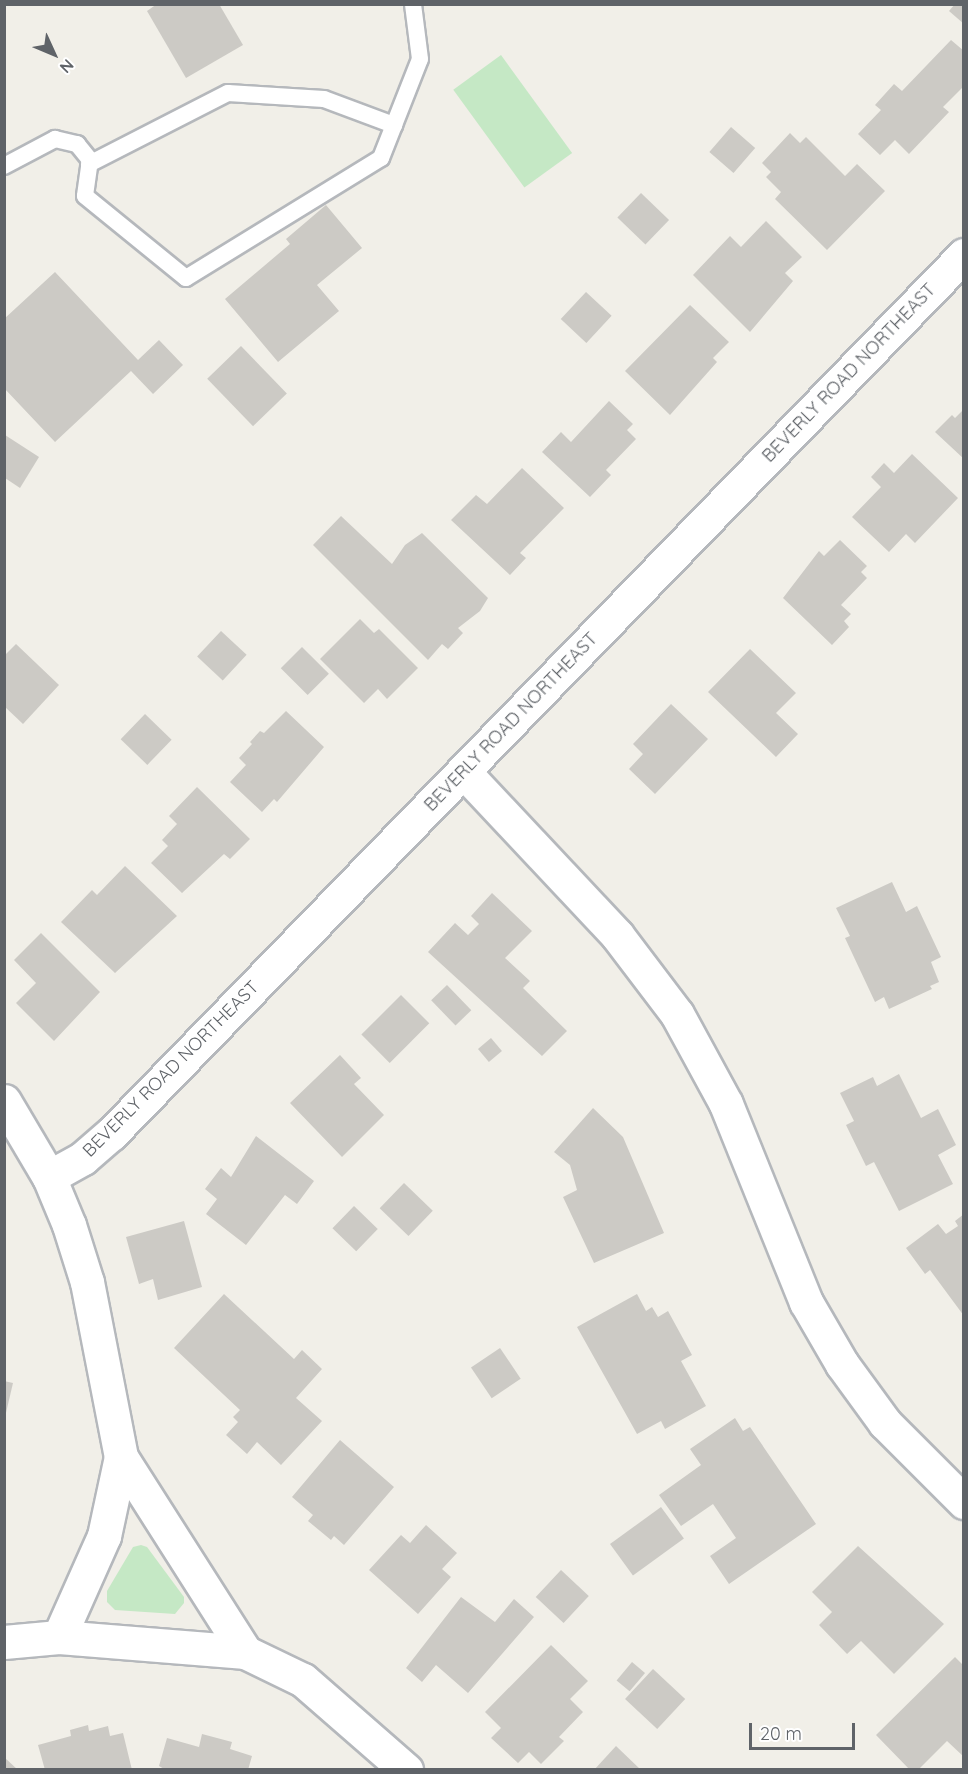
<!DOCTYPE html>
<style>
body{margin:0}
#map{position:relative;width:968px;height:1774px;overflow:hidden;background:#f1efe8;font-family:Quicksand,sans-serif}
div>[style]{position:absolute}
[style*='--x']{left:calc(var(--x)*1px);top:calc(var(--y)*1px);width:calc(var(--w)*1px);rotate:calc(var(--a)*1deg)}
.green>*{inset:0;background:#c5e8c5;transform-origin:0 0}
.building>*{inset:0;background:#cccac5;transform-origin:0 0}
.roads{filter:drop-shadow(2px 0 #b5b8bc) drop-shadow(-2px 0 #b5b8bc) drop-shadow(0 2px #b5b8bc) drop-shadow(0 -2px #b5b8bc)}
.lane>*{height:16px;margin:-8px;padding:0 8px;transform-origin:8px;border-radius:8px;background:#fff}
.street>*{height:33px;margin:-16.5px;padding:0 16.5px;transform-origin:16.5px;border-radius:16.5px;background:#fff}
span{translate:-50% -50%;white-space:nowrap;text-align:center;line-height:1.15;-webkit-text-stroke:5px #fff;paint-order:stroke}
.street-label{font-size:18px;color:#5f6368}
.frame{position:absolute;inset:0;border:6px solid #5f6368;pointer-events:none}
.north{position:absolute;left:24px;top:24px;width:60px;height:60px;-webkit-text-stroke:4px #fff;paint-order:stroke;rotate:134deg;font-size:16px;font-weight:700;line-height:24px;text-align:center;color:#5f6368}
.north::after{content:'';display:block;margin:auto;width:21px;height:27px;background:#5f6368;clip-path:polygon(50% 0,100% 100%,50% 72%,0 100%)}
.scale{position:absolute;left:749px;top:1723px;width:106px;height:27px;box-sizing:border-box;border:3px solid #5f6368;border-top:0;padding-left:8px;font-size:18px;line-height:21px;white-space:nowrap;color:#5f6368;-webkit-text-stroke:4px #fff;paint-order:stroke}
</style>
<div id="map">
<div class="green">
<div style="left:501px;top:55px;width:121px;height:59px;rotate:54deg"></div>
<div style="clip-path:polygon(141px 1545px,147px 1547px,184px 1597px,184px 1603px,175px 1614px,115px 1610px,107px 1602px,107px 1591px,133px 1547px)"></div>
</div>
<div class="building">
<div style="clip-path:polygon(157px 4px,219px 4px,243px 45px,186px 78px,147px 11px)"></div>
<div style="clip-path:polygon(955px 4px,964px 4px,964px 24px,949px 11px)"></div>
<div style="clip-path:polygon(951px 40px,964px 51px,964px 86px,943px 107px,949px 112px,909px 154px,895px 140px,880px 155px,858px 134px,881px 110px,875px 105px,894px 84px,902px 91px)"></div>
<div style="left:731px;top:127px;width:32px;height:33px;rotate:41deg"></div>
<div style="clip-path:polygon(790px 133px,800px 143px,806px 137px,845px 176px,857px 164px,885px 191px,827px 250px,775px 199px,781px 192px,766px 177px,771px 172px,762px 163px)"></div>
<div style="left:641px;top:193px;width:39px;height:34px;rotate:44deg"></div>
<div style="clip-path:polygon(326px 205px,362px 248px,317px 285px,339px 311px,278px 362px,225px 299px,290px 244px,286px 239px)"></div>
<div style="clip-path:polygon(766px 221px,802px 257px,785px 273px,793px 281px,750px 332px,693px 275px,730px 236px,741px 247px)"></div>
<div style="clip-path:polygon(55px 272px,138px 360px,159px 340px,183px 365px,153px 394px,131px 371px,55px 442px,4px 388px,4px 319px)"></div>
<div style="left:586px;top:292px;width:35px;height:37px;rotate:43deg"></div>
<div style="clip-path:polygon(690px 305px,729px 342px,713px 358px,717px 362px,670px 415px,625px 371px)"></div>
<div style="left:241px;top:346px;width:66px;height:47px;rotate:46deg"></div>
<div style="clip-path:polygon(609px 401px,633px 424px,627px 430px,636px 439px,606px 470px,611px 475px,590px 497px,542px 452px,561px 432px,571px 442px)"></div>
<div style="clip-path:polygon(964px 409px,964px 459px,935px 432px,952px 415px,955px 418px)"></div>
<div style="clip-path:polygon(5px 435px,39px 457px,20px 488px,5px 478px)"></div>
<div style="clip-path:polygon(912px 454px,958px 498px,915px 543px,906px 534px,889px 552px,852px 517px,881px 487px,871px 477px,884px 463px,894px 473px)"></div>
<div style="clip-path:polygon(522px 468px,564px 508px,520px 553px,526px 558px,510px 575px,451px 520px,476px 495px,487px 504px)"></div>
<div style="clip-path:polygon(341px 516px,392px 564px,405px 545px,422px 533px,488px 598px,480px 611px,458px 628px,463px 633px,448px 649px,442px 644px,428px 660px,313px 545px)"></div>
<div style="clip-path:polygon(840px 540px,867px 566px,861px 572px,867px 578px,841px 605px,851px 614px,844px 621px,849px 627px,832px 645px,783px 598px,819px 551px,824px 556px)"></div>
<div style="clip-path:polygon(360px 619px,374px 633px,379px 629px,418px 668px,387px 699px,378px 689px,364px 703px,320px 659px)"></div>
<div style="left:221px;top:631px;width:35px;height:35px;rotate:43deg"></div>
<div style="clip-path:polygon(16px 644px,59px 685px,23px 724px,4px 706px,4px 656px)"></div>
<div style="left:302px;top:647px;width:38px;height:30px;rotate:45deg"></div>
<div style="clip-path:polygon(750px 649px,796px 693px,776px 713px,798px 734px,776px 757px,708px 692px)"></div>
<div style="clip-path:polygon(671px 704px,708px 739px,655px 794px,629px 769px,643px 754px,633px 744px)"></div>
<div style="clip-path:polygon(286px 711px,324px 747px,277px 802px,274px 799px,262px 812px,230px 782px,246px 765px,239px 758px,252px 744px,250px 742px,260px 731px,264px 733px)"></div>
<div style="left:145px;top:714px;width:37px;height:35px;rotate:44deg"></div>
<div style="clip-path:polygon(197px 787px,250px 839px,230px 859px,224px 854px,182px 893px,151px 863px,168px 846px,162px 840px,177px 824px,169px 816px)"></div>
<div style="clip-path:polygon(125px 866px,177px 916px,115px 973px,61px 922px,92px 890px,97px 895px)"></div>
<div style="clip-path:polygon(892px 882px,906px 912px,917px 906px,941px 957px,931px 962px,939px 982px,930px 986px,932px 989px,889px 1009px,884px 997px,875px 1002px,845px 938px,850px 936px,836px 908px)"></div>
<div style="clip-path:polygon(492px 893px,532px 931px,505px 958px,530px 981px,523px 988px,567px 1031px,542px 1056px,428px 952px,455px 923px,468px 935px,479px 924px,471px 916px)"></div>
<div style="clip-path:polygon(41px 933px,100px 992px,54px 1041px,16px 1003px,36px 983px,14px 960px)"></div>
<div style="left:447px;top:985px;width:35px;height:22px;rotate:46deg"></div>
<div style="left:401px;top:995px;width:40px;height:56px;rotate:45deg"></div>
<div style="left:491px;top:1038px;width:17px;height:17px;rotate:50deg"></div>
<div style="clip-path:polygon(340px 1055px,361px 1078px,354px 1084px,384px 1115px,342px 1157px,290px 1103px)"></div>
<div style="clip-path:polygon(899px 1074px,921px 1118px,938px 1109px,956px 1145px,938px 1155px,953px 1184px,899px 1211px,874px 1162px,866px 1166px,846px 1125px,854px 1121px,840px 1093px,873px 1077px,877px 1086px)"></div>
<div style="clip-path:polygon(593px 1108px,623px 1137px,664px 1233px,594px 1263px,563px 1197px,577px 1190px,570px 1165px,554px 1152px)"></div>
<div style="clip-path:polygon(256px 1136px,314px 1181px,297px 1204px,285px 1195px,246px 1245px,206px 1214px,217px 1199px,205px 1189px,221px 1168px,231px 1177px)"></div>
<div style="left:404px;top:1183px;width:40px;height:35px;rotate:44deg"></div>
<div style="left:354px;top:1206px;width:33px;height:31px;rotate:44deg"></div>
<div style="clip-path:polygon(964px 1214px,964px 1316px,930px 1270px,925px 1274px,906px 1248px,938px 1224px,946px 1234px,958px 1226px,955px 1221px)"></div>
<div style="clip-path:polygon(184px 1221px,202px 1287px,158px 1300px,153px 1279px,139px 1284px,126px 1237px)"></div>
<div style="clip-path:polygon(224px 1294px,294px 1359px,302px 1350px,322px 1369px,296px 1398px,322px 1421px,281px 1465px,257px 1442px,247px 1454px,226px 1435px,238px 1422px,233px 1417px,240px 1410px,174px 1348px)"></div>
<div style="clip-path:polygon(637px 1294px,646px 1311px,652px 1307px,658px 1317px,668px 1311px,692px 1355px,681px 1361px,706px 1406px,665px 1429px,661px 1421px,637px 1434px,577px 1327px)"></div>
<div style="left:500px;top:1348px;width:37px;height:35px;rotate:56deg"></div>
<div style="clip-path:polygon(4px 1381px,13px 1383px,5px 1417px,4px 1417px)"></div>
<div style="clip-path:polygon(735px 1418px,743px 1431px,750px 1427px,816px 1524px,729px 1584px,710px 1556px,736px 1538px,713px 1504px,681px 1526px,659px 1495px,701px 1465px,690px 1449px)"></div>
<div style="clip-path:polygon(340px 1440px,394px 1487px,344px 1545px,334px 1536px,331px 1540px,308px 1521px,313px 1515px,292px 1497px)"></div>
<div style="left:661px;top:1507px;width:39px;height:63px;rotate:54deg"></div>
<div style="clip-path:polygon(426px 1525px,457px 1553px,442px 1569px,451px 1577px,418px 1614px,369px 1570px,401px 1535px,410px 1543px)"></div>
<div style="clip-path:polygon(858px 1546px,944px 1624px,894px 1674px,861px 1641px,847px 1654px,819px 1625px,832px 1612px,812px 1592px)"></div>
<div style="left:561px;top:1570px;width:38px;height:37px;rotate:43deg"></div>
<div style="clip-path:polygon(461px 1597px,495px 1622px,514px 1599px,534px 1617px,468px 1693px,436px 1665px,422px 1682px,406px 1668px)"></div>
<div style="clip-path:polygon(551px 1645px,588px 1681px,570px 1699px,583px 1712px,559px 1737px,564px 1741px,541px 1764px,529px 1752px,518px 1763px,491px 1738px,501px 1728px,485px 1712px)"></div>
<div style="clip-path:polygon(955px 1657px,964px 1666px,964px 1757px,947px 1741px,918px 1770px,910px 1770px,876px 1735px)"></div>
<div style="left:632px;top:1662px;width:17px;height:24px;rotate:40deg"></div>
<div style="left:653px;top:1669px;width:44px;height:41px;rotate:43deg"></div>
<div style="clip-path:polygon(88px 1725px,89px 1731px,108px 1726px,110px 1736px,123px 1733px,132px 1770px,45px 1770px,38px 1745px,71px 1736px,70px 1730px)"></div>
<div style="clip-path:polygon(202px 1734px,232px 1742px,230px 1749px,252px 1756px,248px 1770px,166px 1770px,159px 1766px,167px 1738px,199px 1747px)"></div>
<div style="clip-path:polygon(616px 1746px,641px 1770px,594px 1770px)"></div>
<div style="clip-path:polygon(4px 1757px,18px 1770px,4px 1770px)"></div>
</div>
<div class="roads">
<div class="lane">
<div style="--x:89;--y:164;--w:156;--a:-27.1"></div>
<div style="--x:228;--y:93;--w:96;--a:3.6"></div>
<div style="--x:324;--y:99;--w:75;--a:20.4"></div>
<div style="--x:4;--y:166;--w:58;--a:-27.9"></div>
<div style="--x:55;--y:139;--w:23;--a:13"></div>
<div style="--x:77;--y:144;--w:21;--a:51"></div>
<div style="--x:90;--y:160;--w:36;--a:98"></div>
<div style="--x:85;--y:196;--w:130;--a:39.1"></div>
<div style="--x:186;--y:278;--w:229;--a:-31.6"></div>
<div style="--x:381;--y:158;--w:106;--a:-68.5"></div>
<div style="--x:420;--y:59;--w:55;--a:-97.3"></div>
</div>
<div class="street">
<div style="--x:463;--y:771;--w:225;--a:46.8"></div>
<div style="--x:617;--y:935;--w:99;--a:52.8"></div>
<div style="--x:677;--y:1014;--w:102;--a:61.4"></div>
<div style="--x:726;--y:1104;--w:214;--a:68"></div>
<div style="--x:806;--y:1302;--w:72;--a:59.9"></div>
<div style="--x:842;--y:1364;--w:73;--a:53.9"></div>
<div style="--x:885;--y:1423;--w:112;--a:45"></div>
<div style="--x:4;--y:1101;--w:88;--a:59.4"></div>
<div style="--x:49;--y:1177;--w:52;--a:67.4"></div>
<div style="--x:69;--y:1225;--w:60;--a:72.5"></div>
<div style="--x:87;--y:1282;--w:178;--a:79"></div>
<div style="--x:121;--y:1457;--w:231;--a:57.5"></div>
<div style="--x:49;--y:1177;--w:39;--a:-29"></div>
<div style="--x:83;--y:1158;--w:37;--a:-41"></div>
<div style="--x:111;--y:1134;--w:1225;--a:-45.86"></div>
<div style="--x:59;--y:1637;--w:111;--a:-66"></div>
<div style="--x:104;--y:1536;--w:81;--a:-77.9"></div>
<div style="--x:4;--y:1642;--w:55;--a:-5.2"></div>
<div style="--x:59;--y:1637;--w:187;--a:4.6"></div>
<div style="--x:245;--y:1652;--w:64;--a:25.8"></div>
<div style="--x:303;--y:1680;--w:137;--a:41.1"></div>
</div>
</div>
<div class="street-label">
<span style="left:849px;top:373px;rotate:-46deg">BEVERLY ROAD NORTHEAST</span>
<span style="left:511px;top:722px;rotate:-46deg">BEVERLY ROAD NORTHEAST</span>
<span style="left:171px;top:1069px;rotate:-45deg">BEVERLY ROAD NORTHEAST</span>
</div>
<div class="frame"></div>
<div class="north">N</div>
<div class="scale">20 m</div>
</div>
